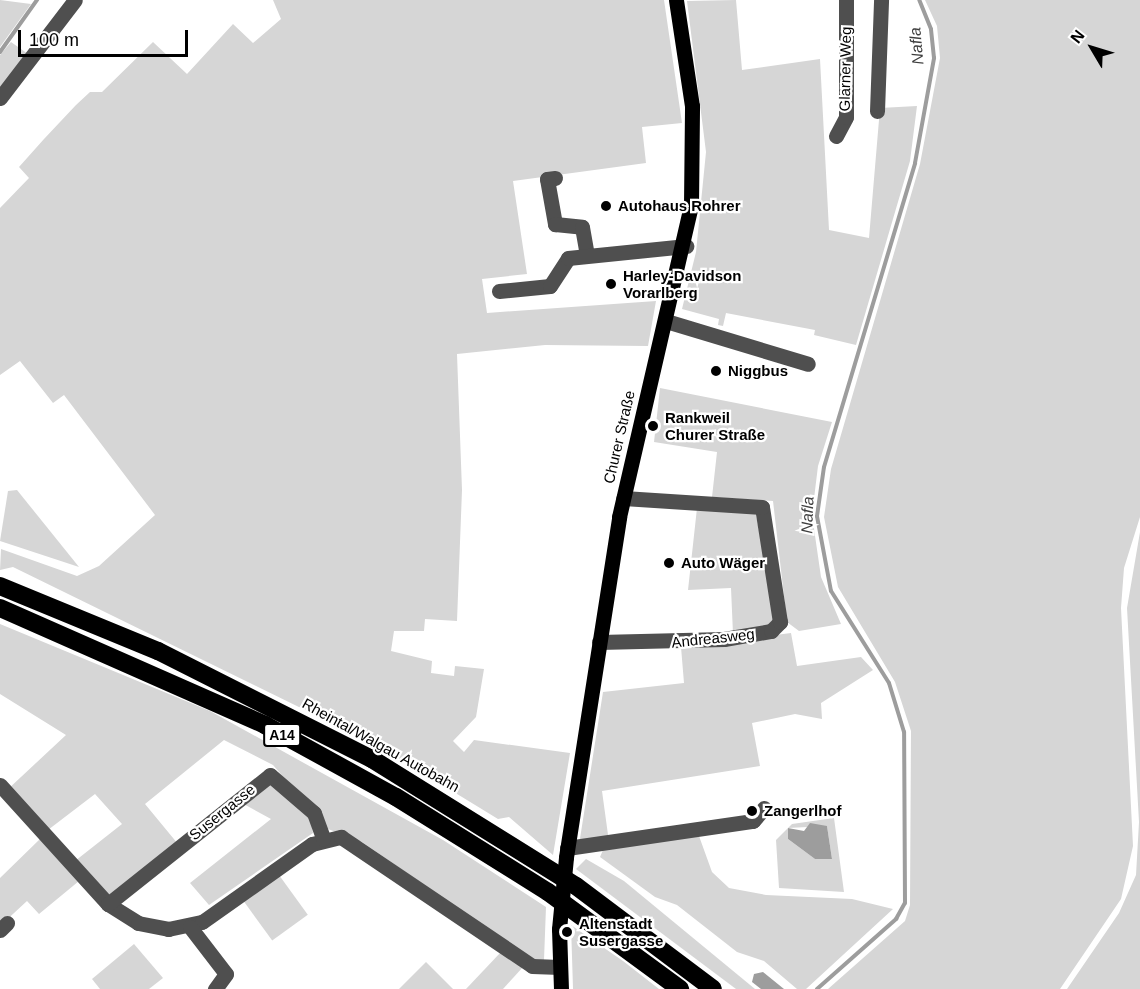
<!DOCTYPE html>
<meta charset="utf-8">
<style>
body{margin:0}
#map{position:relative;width:1140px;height:989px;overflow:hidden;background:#fff;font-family:Helvetica,sans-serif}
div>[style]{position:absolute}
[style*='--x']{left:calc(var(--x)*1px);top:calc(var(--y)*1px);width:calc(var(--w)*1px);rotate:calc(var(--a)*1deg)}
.green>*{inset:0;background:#d6d6d6;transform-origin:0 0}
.water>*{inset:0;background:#9d9d9d}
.stream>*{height:4px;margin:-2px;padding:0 2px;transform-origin:2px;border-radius:2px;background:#9d9d9d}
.minor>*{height:15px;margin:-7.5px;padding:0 7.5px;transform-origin:7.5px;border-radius:7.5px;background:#4f4f4f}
.major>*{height:15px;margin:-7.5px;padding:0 7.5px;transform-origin:7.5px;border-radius:7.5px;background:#000}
.highway>*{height:18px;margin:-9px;padding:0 9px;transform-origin:9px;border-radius:9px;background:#000}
.dots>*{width:16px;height:16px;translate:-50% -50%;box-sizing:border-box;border:3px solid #fff;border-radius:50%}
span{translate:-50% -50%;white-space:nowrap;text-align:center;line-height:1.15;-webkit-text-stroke:4.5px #fff;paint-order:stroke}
.shield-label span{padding:2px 4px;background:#fff;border:2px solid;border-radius:4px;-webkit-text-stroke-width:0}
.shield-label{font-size:14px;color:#000;font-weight:700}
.street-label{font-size:15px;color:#000}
.poi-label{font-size:15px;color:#000;font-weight:700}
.left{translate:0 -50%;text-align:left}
.water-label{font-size:16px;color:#3e3e3e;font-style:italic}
.north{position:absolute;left:1062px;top:18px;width:60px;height:60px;-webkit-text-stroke:4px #fff;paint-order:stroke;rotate:308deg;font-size:16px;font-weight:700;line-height:24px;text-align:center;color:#000}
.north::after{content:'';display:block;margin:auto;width:21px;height:27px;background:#000;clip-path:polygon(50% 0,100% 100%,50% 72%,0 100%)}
.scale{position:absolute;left:18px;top:30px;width:170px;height:27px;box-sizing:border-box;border:3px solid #000;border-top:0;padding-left:8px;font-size:18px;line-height:21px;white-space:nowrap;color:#000;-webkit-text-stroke:4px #fff;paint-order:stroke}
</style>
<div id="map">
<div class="green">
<div style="clip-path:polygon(0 0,31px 4px,0 47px)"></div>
<div style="clip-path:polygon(273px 0,664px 0,682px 123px,642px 127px,646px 163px,513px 181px,527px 274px,482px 279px,487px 313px,656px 301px,648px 346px,545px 345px,457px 354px,462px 490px,457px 621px,425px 619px,424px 631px,394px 631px,391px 651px,432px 661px,431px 673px,454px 676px,455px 666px,484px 669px,476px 717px,453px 741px,464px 752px,474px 740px,570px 753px,553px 855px,509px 817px,498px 819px,310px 704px,305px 710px,13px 567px,0 570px,1px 549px,77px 576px,99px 566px,155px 515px,64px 395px,53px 403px,20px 361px,0 375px,0 208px,29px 178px,19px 167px,44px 139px,76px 105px,90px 92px,102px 92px,153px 42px,187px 74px,233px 24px,253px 43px,281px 19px)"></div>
<div style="clip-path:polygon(736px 0,742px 70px,820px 59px,829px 230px,869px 238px,880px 108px,917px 106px,910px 161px,856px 345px,814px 335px,815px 330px,726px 313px,723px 326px,718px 325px,719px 319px,682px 309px,696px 252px,706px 152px,687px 1px)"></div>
<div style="clip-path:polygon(925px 0,1140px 0,1140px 517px,1124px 568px,1121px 608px,1133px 846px,1121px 899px,1060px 989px,828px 989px,905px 921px,910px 905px,911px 731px,895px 682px,838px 587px,824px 517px,831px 469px,920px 164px,940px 58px,937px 26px)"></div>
<div style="clip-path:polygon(11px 42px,28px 54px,0 92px,0 55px)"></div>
<div style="clip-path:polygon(660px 388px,832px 422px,818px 466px,812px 515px,821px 577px,841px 624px,799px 631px,787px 622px,773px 501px,712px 497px,717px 452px,654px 442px)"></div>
<div style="clip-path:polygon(17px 490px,79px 567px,0 541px,8px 491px)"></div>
<div style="clip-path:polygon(697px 508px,755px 510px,775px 614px,772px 624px,733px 634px,731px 588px,688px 590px)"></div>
<div style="clip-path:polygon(1140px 532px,1140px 989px,1067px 989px,1119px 913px,1136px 875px,1139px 822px,1127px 608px)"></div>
<div style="clip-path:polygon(0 624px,210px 711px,443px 840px,546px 907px,544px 960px,536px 962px,362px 842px,328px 829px,273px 765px,224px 740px,145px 804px,178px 844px,110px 899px,75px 861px,122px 824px,95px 794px,44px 833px,6px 791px,66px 735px,0 694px)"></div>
<div style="clip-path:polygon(791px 633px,797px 666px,861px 657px,873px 670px,821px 703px,822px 719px,795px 714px,752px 723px,760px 766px,602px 791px,609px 842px,579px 845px,603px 692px,684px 683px,681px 647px)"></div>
<div style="clip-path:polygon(268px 780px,310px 813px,313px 833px,209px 905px,190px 883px,271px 819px,240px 802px)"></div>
<div style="clip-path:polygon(evenodd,834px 818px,844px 892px,779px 888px,776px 840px,792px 824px,834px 818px,827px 826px,832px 859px,815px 859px,788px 839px,788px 828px,827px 826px)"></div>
<div style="clip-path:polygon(699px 836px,712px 872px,729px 888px,766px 895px,852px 899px,893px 909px,806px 989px,797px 989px,764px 961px,737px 952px,677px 905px,655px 897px,600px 857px,603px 850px)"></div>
<div style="clip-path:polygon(40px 839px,79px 881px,39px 914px,27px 901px,0 926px,0 878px)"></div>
<div style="clip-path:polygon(586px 859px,624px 881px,755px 989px,736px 989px,576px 869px)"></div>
<div style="left:279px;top:875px;width:49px;height:44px;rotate:54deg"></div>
<div style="clip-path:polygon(571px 925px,623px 961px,659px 989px,573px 989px)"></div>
<div style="clip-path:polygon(134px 944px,163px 978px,149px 989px,100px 989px,92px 979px)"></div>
<div style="clip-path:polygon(501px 952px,523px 967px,503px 989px,466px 989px)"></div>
<div style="clip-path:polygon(426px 962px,453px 989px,399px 989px)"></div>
</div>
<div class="water">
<div style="clip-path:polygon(810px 823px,827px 826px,832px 859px,815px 859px,788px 839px,788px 828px,804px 831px)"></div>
<div style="clip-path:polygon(763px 972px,784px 989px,761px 989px,752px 982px,754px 974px)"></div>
</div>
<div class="stream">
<div style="--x:0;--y:52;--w:64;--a:-54.6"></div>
<div style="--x:817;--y:989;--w:106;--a:-41.5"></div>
<div style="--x:896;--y:919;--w:18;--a:-61"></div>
<div style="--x:905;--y:903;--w:171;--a:-90.3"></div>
<div style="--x:904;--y:732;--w:51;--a:-107"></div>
<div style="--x:889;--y:683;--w:109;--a:-122.2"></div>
<div style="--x:831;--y:591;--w:76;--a:-100.6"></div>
<div style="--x:817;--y:516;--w:49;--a:-81.9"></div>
<div style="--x:824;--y:467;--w:317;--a:-73.3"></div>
<div style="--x:915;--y:163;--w:107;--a:-79.7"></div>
<div style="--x:934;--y:58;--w:29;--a:-96"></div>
<div style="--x:931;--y:29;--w:31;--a:-112"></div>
</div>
<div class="minor">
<div style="--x:0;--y:98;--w:123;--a:-52.6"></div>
<div style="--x:877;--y:111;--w:111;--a:-87.9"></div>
<div style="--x:836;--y:136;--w:21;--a:-62"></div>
<div style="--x:846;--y:117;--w:117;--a:-90"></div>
<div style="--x:555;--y:178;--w:8;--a:173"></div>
<div style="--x:547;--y:179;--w:46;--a:79.9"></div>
<div style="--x:555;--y:224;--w:27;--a:6"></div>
<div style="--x:582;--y:227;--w:29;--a:80"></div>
<div style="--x:499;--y:291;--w:51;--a:-5.6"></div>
<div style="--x:550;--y:286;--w:33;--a:-57"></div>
<div style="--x:568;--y:258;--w:119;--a:-5.8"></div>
<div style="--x:666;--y:321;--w:148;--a:16.8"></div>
<div style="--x:599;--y:642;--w:125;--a:-1.4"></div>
<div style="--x:724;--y:639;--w:48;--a:-9.7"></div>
<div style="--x:771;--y:631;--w:13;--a:-45"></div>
<div style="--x:780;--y:622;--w:116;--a:-98.9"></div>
<div style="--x:762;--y:507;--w:139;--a:-176.3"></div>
<div style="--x:0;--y:785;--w:161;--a:47.8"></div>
<div style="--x:108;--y:904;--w:36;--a:32"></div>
<div style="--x:138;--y:923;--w:31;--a:11"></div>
<div style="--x:168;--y:929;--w:35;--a:-12"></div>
<div style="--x:202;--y:922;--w:135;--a:-35.3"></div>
<div style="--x:312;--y:844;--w:30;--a:-14"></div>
<div style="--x:341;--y:837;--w:230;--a:34"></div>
<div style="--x:532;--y:966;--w:28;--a:2"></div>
<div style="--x:567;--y:848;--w:188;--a:-8.3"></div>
<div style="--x:753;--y:821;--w:17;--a:-50"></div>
<div style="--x:108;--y:904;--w:207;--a:-38.5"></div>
<div style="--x:270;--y:775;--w:58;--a:40.8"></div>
<div style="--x:314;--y:813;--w:27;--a:70"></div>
<div style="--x:190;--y:927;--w:59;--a:52.5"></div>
<div style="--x:226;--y:974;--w:19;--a:126"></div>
<div style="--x:0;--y:930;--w:10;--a:-45"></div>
</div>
<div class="major">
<div style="--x:561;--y:989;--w:60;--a:-91.9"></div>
<div style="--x:559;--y:929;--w:72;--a:-84.4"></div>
<div style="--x:566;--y:857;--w:344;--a:-81.1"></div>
<div style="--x:619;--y:517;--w:320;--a:-77"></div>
<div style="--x:691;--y:205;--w:99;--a:-89.4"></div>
<div style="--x:692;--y:106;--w:107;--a:-98.6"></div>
</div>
<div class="highway">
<div style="--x:0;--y:586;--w:171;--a:22.4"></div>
<div style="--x:158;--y:651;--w:240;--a:26.8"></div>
<div style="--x:372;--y:759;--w:240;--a:31.9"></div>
<div style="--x:576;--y:886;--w:171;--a:36.9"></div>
<div style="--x:0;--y:608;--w:290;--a:23.8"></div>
<div style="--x:265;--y:725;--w:149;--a:28.8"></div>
<div style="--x:396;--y:797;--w:179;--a:32"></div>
<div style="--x:548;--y:892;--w:164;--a:36.3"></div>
</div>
<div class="dots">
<div style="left:606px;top:206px;background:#000"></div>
<div style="left:611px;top:284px;background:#000"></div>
<div style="left:716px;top:371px;background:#000"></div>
<div style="left:653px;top:426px;background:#000"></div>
<div style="left:669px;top:563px;background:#000"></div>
<div style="left:752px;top:811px;background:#000"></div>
<div style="left:567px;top:932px;background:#000"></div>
</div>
<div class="shield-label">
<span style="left:282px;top:735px">A14</span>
</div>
<div class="street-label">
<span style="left:845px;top:69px;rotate:-89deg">Glarner Weg</span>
<span style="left:619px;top:437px;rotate:-77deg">Churer Straße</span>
<span style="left:713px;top:638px;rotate:-6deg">Andreasweg</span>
<span style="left:381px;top:745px;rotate:29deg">Rheintal/Walgau Autobahn</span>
<span style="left:222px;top:812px;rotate:-39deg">Susergasse</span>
</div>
<div class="poi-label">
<span class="left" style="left:618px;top:206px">Autohaus Rohrer</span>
<span class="left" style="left:623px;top:284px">Harley-Davidson<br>Vorarlberg</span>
<span class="left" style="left:728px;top:371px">Niggbus</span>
<span class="left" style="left:665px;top:426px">Rankweil<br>Churer Straße</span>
<span class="left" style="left:681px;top:563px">Auto Wäger</span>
<span class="left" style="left:764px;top:811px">Zangerlhof</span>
<span class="left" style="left:579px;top:932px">Altenstadt<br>Susergasse</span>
</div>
<div class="water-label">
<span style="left:917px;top:46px;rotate:-95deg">Nafla</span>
<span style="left:808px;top:515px;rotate:-88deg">Nafla</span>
</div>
<div class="north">N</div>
<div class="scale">100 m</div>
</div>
